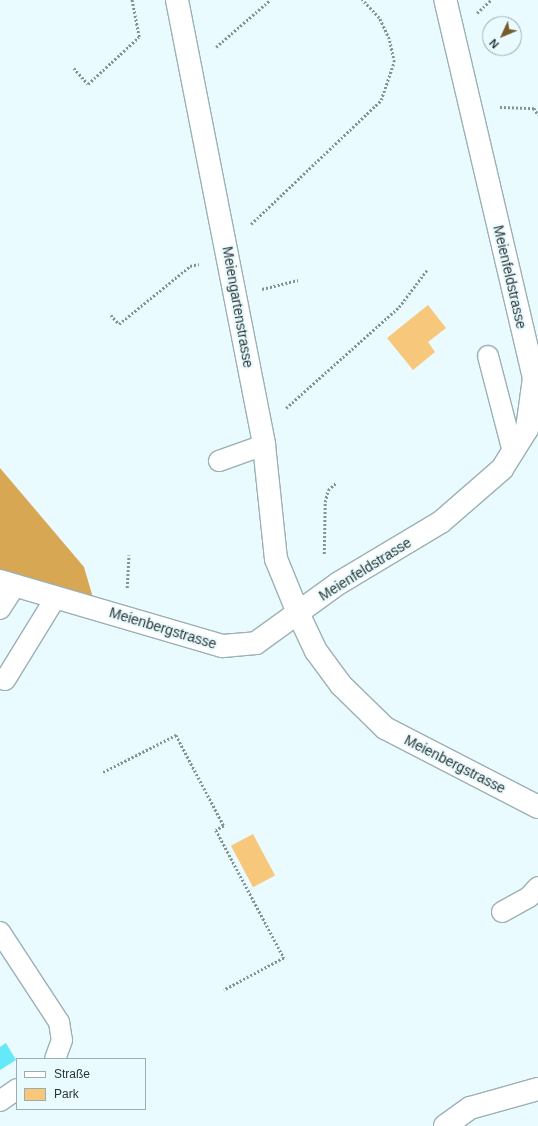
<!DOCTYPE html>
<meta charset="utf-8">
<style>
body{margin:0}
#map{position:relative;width:538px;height:1126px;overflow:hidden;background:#e9fbfe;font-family:Helvetica,sans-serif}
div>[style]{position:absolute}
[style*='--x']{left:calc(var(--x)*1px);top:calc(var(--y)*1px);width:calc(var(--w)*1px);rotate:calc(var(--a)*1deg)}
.green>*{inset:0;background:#f7c87b;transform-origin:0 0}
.forest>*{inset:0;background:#d8a753}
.water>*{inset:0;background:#65e9f8}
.path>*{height:2.5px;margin-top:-1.25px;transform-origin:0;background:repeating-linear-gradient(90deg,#869395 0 2px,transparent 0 4px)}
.roads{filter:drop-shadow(1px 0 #9bb1b4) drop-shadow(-1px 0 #9bb1b4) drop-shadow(0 1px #9bb1b4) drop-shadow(0 -1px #9bb1b4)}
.lane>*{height:20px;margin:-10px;padding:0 10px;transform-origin:10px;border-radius:10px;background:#fff}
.street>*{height:22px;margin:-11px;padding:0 11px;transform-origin:11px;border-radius:11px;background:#fff}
span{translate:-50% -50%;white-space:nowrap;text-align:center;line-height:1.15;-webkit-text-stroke:4px #e9fbfe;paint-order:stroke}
.street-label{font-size:14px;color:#2c3536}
.legend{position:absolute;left:16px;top:1058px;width:130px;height:52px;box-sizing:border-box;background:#e9fbfe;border:1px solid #9dacae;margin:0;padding:5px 7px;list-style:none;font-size:12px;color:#2c3536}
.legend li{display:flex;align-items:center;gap:8px;height:20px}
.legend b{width:20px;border:1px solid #9dacae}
.north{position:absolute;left:482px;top:16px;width:40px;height:40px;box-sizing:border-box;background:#e9fbfe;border:1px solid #9dacae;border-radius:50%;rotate:226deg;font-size:11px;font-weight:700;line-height:16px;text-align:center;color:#2c3536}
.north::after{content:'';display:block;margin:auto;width:14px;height:18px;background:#765b2d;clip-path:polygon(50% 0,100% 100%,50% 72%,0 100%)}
</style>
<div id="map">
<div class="green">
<div style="clip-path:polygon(428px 305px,446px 328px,428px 342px,435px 352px,413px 370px,387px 338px)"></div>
<div style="left:253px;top:834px;width:47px;height:25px;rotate:62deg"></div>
</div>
<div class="forest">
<div style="clip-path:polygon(0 468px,84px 567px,96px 608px,0 581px)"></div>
</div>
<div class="water">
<div style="clip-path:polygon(6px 1043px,16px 1060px,0 1070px,0 1047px)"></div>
</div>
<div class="path">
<div style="--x:477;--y:13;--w:19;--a:-43"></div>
<div style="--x:216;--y:47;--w:72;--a:-41"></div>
<div style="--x:74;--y:68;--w:21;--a:49"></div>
<div style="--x:88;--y:84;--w:69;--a:-42.7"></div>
<div style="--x:139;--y:37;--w:38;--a:-101"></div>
<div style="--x:500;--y:107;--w:34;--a:2"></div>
<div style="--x:534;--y:108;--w:8;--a:60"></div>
<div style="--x:251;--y:224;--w:180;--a:-43.6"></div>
<div style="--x:381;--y:100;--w:40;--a:-71.1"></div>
<div style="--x:394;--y:62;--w:24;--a:-102"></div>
<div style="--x:389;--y:39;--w:23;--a:-115"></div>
<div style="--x:379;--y:18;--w:25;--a:-133"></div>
<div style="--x:262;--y:289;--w:37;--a:-14"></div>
<div style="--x:111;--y:315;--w:12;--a:48"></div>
<div style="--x:119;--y:324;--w:92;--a:-39.2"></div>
<div style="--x:190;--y:266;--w:9;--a:-13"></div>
<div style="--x:286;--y:408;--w:152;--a:-41.8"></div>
<div style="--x:399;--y:307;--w:46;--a:-52.9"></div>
<div style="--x:324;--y:554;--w:52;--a:-88.9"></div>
<div style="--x:325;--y:502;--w:12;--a:-76"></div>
<div style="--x:328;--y:490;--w:11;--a:-41"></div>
<div style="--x:127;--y:588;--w:33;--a:-87"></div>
<div style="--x:103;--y:772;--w:82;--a:-26.9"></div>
<div style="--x:176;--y:735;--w:103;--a:62.2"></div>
<div style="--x:224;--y:826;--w:9;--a:153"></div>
<div style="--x:216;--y:830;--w:145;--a:62"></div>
<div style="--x:284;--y:958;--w:68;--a:151.9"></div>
</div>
<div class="roads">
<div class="lane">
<div style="--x:488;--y:356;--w:99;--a:75.4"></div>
<div style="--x:219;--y:461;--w:48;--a:-19.6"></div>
<div style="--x:0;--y:609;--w:27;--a:-57"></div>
<div style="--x:5;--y:680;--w:97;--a:-58.4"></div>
<div style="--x:502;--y:912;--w:31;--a:-29"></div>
<div style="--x:529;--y:897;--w:13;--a:-48"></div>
<div style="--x:0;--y:932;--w:108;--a:56.8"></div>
<div style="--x:59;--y:1022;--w:18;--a:81"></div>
<div style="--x:62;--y:1040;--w:20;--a:110"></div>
<div style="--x:0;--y:1101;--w:21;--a:-35"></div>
</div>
<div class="street">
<div style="--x:177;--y:0;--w:453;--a:78.9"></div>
<div style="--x:264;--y:445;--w:115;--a:84"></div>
<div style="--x:276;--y:559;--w:58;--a:67.8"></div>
<div style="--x:298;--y:613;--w:42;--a:64.7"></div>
<div style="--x:316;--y:651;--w:42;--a:53.7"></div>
<div style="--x:341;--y:685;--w:62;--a:44.3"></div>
<div style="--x:385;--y:728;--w:172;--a:27.3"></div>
<div style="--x:0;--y:581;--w:232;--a:16.3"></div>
<div style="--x:223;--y:646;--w:33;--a:-5"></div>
<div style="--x:256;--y:643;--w:102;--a:-35.9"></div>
<div style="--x:339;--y:583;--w:119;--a:-30.9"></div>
<div style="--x:441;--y:522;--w:81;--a:-41"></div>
<div style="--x:502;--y:469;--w:47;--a:-58"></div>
<div style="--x:527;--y:429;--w:51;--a:-82.2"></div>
<div style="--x:534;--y:378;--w:388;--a:-103.2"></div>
<div style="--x:445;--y:1126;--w:31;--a:-36"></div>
<div style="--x:470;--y:1108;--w:71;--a:-15.6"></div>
</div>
</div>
<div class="street-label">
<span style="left:510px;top:277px;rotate:77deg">Meienfeldstrasse</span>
<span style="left:238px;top:307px;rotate:80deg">Meiengartenstrasse</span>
<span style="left:365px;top:569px;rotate:-32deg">Meienfeldstrasse</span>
<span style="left:163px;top:628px;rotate:17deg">Meienbergstrasse</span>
<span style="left:455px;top:764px;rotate:27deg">Meienbergstrasse</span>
</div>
<ul class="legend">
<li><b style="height:5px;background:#fff"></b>Straße</li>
<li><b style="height:11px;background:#f7c87b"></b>Park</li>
</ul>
<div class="north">N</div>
</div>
